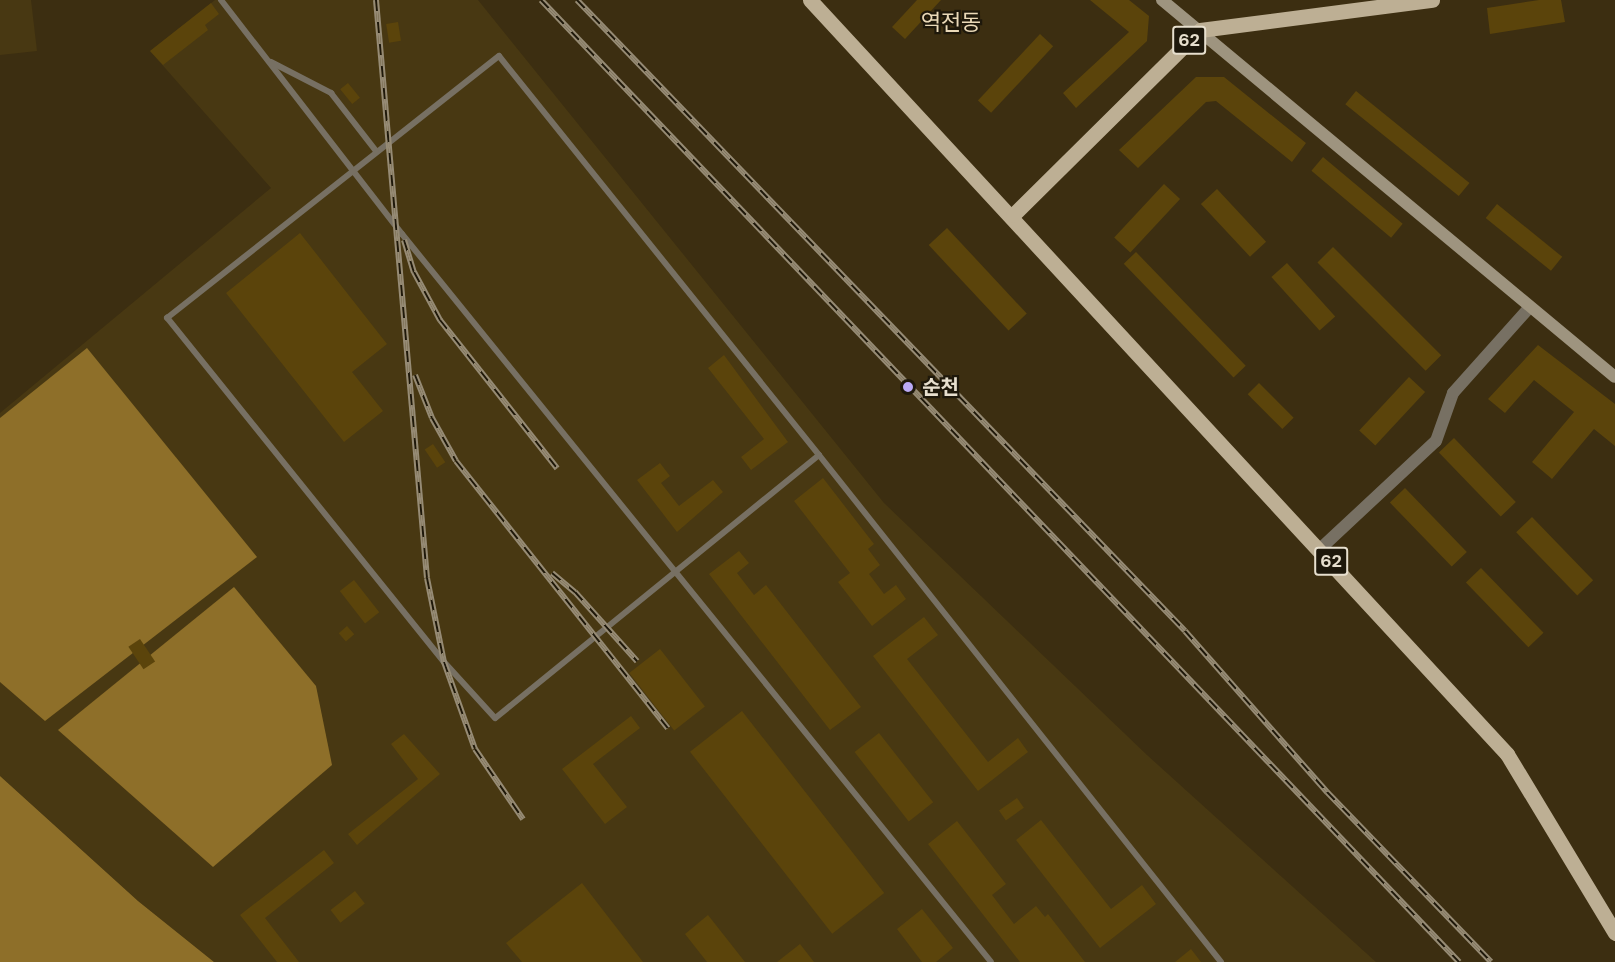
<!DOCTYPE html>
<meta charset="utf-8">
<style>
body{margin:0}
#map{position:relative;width:1615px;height:962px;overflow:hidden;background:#3c2e11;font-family:"DM Sans","Noto Sans KR",sans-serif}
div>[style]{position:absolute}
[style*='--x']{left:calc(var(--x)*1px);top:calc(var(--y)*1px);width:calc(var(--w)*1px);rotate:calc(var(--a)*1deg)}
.built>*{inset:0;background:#483812}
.water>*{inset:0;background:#8e6f29}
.building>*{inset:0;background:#5b440b;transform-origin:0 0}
.lane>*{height:6px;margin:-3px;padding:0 3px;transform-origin:3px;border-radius:3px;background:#777063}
.street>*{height:12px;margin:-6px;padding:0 6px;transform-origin:6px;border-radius:6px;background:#777063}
.secondary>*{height:12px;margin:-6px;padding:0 6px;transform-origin:6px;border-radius:6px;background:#9e947f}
.primary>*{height:15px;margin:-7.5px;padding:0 7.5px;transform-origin:7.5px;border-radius:7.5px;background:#bdaf94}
.rail>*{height:6px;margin-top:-3px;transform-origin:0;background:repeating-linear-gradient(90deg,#1e180b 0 11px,#968b75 0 22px);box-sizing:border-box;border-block:2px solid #968b75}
.dots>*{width:16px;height:16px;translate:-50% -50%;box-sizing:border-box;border:3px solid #1e180b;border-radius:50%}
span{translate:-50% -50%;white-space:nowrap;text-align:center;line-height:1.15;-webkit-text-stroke:4.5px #1e180b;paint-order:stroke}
.shield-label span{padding:2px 4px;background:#1e180b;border:2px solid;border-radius:4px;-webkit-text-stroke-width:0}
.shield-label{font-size:18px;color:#e7dfce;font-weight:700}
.poi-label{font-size:20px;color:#e7dfce;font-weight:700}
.left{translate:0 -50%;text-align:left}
.quarter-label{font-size:22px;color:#ead9b8}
</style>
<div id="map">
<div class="built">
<div style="clip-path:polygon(0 0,31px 0,37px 51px,0 55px)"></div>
<div style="clip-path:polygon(215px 0,478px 0,884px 503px,1147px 755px,1376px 962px,214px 962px,138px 901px,0 776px,0 413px,271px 188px,150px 51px)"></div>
</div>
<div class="water">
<div style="clip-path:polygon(87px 348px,257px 557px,45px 721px,0 682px,0 418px)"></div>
<div style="clip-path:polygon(234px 587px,316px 686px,332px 765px,213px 867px,58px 730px)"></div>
<div style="clip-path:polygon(0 776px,138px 901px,214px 962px,0 962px)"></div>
</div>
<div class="building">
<div style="clip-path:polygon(917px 0,941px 0,905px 39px,892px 27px)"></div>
<div style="clip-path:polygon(1090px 0,1129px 0,1149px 16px,1147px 41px,1076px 108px,1063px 93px,1129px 32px)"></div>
<div style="clip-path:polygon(1539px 0,1561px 0,1565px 22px,1490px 34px,1487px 8px)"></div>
<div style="clip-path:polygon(211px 3px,219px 14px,205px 25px,208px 30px,163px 65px,150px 51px)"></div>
<div style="left:398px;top:22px;width:19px;height:12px;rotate:81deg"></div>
<div style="left:1040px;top:34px;width:18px;height:91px;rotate:43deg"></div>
<div style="clip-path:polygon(1196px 77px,1224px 77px,1306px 143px,1292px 162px,1216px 101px,1206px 102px,1138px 168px,1119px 150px)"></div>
<div style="left:348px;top:83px;width:19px;height:10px;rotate:51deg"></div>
<div style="left:1356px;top:91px;width:146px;height:17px;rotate:39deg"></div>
<div style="left:1323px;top:157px;width:104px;height:18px;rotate:40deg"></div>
<div style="left:1164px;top:184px;width:22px;height:73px;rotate:43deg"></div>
<div style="left:1217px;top:189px;width:72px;height:22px;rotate:47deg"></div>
<div style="left:1497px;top:204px;width:84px;height:18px;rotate:39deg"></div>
<div style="left:947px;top:228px;width:117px;height:25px;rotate:47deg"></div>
<div style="clip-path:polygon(300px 233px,387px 344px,352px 372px,383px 411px,344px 442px,226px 293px)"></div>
<div style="left:1333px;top:247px;width:153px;height:22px;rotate:45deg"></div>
<div style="left:1136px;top:252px;width:158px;height:17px;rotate:46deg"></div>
<div style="left:1287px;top:263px;width:72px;height:21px;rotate:48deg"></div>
<div style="clip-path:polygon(1538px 345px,1615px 404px,1615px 446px,1594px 429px,1552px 479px,1532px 462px,1574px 412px,1534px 380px,1505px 413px,1488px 399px)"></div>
<div style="clip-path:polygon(724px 355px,788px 442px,751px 470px,741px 457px,764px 439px,708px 368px)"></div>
<div style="left:1409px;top:377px;width:22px;height:73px;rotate:43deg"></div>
<div style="left:1259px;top:383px;width:49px;height:16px;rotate:45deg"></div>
<div style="left:1454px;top:438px;width:89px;height:21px;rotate:46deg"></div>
<div style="left:433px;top:444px;width:22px;height:10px;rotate:56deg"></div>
<div style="clip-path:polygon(660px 463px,670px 476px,661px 483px,679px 506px,713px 480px,723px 492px,677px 532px,637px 480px)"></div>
<div style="clip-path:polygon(823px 478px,874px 544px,868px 549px,880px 565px,869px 574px,884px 594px,896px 585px,906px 599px,872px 626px,838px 582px,850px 573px,794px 501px)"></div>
<div style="left:1405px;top:488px;width:89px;height:21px;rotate:46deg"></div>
<div style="left:1532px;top:517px;width:88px;height:22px;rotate:46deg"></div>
<div style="clip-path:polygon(739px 551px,749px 563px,737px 573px,754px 595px,766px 585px,861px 707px,830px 730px,709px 574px)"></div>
<div style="left:1481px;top:568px;width:90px;height:21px;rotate:46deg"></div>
<div style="left:354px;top:580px;width:41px;height:18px;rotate:52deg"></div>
<div style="clip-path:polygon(924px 617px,938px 635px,907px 659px,988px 762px,1018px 738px,1028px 752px,978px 791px,873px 656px)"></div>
<div style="left:347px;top:626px;width:11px;height:11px;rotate:49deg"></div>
<div style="left:140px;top:639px;width:27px;height:14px;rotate:56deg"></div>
<div style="left:660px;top:649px;width:73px;height:39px;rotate:52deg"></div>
<div style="left:742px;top:711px;width:231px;height:66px;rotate:52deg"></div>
<div style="clip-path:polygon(631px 716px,640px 728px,593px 764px,627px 807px,605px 824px,562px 769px)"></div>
<div style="left:879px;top:733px;width:88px;height:31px;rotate:52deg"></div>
<div style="clip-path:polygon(404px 734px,440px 774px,357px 845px,348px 834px,418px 779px,391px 744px)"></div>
<div style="left:1017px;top:798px;width:12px;height:22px;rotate:55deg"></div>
<div style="clip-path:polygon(1041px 820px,1111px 909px,1142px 885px,1156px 904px,1100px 948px,1016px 840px)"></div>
<div style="clip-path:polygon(957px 821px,1006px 884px,992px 895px,1014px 924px,1036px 906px,1045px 917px,1048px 914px,1085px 962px,1020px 962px,928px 844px)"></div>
<div style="clip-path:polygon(324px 850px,334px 863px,265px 918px,299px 962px,277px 962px,240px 915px)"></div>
<div style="clip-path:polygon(582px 883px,643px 962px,522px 962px,506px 943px)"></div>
<div style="left:355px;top:891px;width:16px;height:31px;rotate:52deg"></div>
<div style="clip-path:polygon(922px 909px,953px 948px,936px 962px,922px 962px,897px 929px)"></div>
<div style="clip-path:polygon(708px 915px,745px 962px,707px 962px,685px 934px)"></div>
<div style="clip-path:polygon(800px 944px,814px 962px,777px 962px)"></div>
<div style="clip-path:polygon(1191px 949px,1201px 962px,1175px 962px)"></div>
</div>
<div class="lane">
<div style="--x:221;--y:0;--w:296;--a:52.3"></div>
<div style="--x:402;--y:234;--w:936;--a:51.02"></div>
<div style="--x:499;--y:56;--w:511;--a:51.27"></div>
<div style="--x:819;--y:455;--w:417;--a:140.9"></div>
<div style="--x:495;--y:718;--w:76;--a:-132.3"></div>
<div style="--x:444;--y:662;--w:442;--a:-128.8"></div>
<div style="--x:167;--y:318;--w:423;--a:-38.3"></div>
<div style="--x:271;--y:62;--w:68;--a:27.3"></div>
<div style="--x:331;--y:93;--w:73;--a:52.2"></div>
<div style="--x:819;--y:455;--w:647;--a:51.59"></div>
</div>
<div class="street">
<div style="--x:1320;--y:549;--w:158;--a:-43"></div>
<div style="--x:1436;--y:441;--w:51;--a:-70.5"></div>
<div style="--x:1453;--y:393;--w:115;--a:-48.2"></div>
</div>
<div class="secondary">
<div style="--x:1162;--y:0;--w:589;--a:39.77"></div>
</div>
<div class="primary">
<div style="--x:810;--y:0;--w:1027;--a:47.25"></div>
<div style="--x:1507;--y:754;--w:209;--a:58.9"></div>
<div style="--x:1013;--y:215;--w:263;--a:-44.7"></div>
<div style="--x:1200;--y:30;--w:234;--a:-7.4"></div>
</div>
<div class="rail">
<div style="--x:376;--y:0;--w:580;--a:84.96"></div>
<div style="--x:427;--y:578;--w:86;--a:78.6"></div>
<div style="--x:444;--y:662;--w:92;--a:70.4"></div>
<div style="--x:475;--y:749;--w:85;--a:55.6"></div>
<div style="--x:541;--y:0;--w:1330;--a:46.34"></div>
<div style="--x:577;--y:0;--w:876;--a:46.06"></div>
<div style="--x:1185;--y:631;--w:215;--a:48.6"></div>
<div style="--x:1327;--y:792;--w:236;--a:46"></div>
<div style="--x:404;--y:240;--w:34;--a:73"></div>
<div style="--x:414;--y:272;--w:55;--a:61.6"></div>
<div style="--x:440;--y:320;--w:189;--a:51.7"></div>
<div style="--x:415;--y:375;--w:46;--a:68.4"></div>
<div style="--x:432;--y:418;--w:49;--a:60.8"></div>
<div style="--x:456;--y:461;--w:341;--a:51.6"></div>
<div style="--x:552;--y:573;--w:30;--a:40"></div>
<div style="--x:575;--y:592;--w:93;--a:48.1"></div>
</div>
<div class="dots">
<div style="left:908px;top:387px;background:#bbaaf6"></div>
</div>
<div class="shield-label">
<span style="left:1189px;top:40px">62</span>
<span style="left:1331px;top:561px">62</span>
</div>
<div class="poi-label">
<span class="left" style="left:922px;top:387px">순천</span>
</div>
<div class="quarter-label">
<span style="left:951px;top:23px">역전동</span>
</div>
</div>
